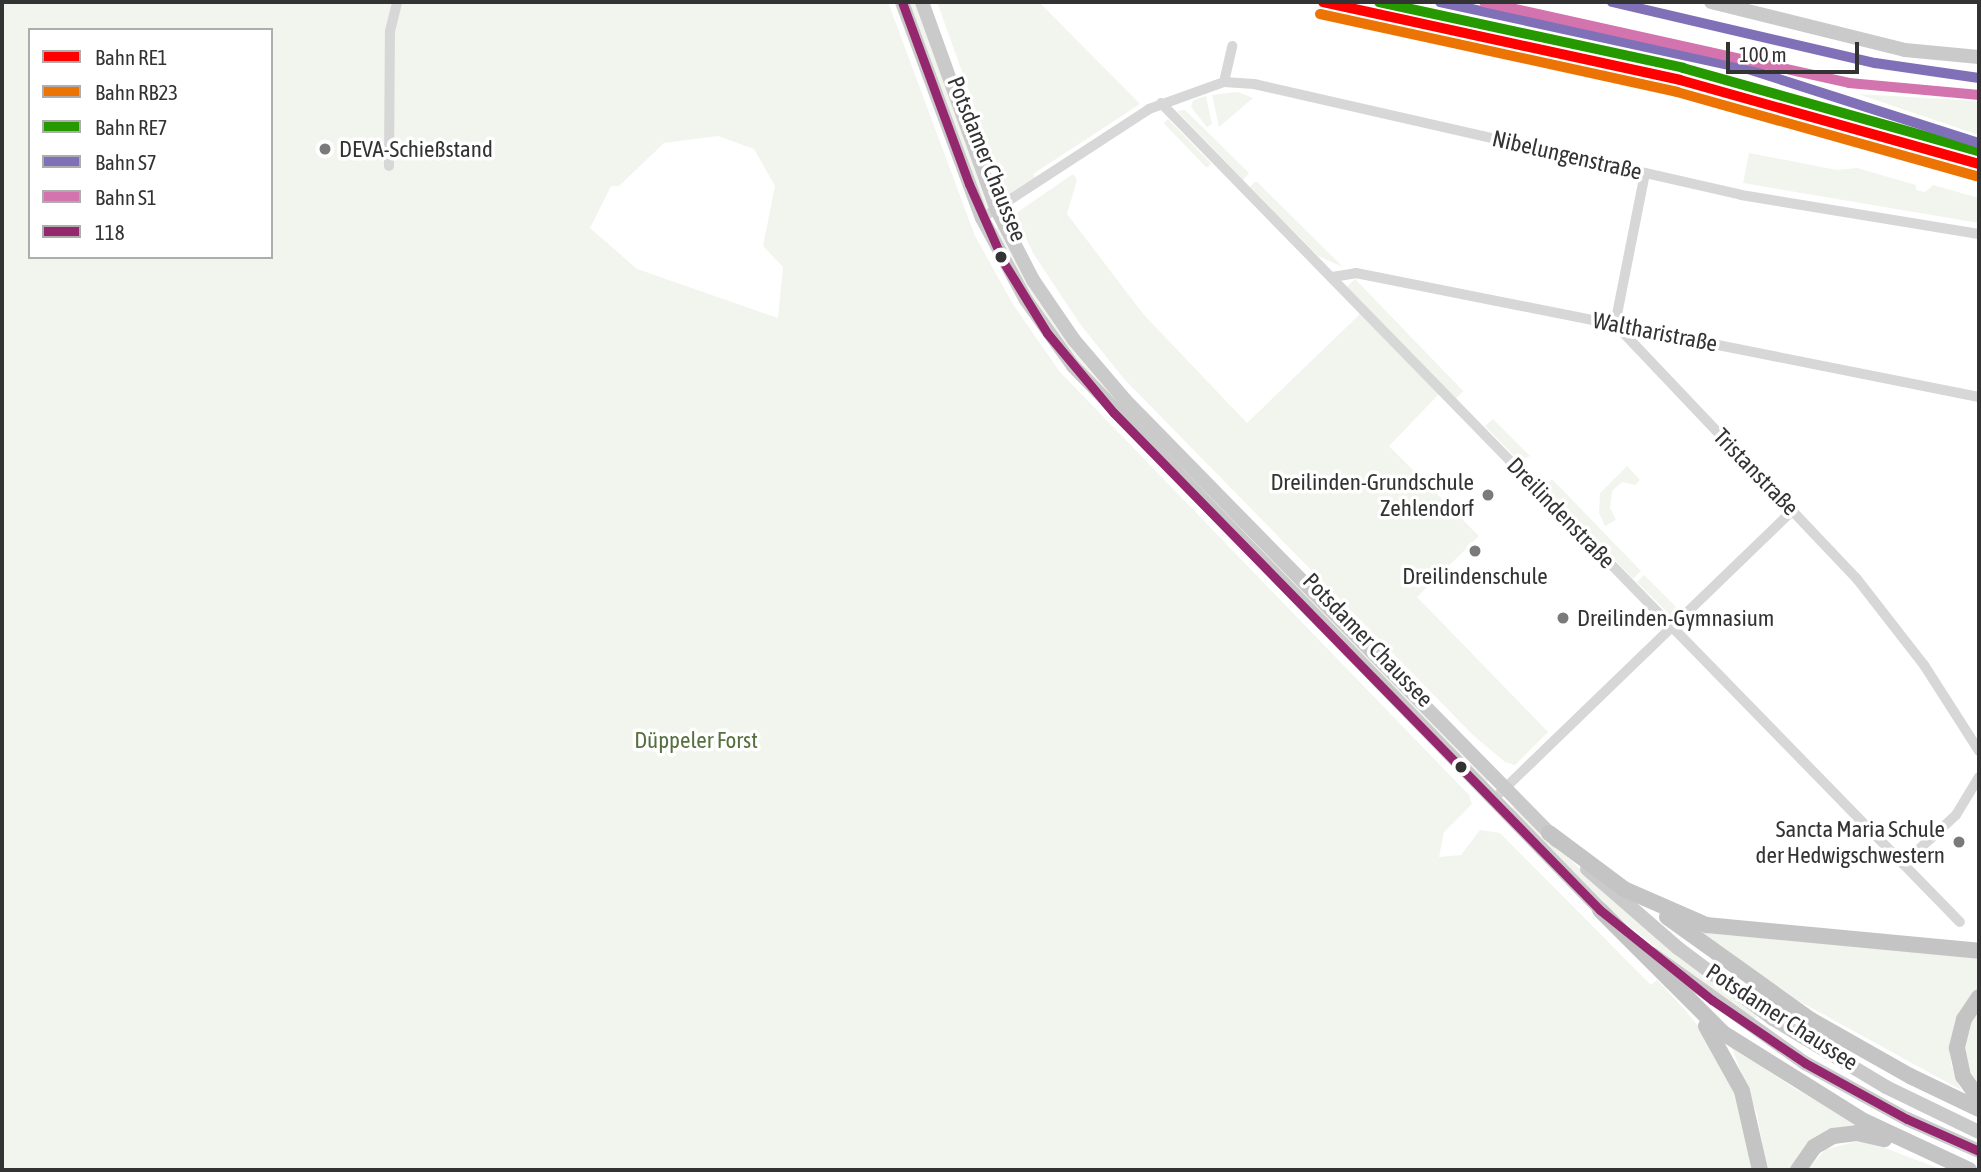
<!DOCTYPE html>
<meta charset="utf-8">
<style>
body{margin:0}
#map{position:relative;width:1981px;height:1172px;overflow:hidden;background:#fff;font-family:"Asap Condensed",sans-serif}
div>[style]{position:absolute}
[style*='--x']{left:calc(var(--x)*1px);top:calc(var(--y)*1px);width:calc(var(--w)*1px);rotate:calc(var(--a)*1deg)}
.green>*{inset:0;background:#f1f5ed;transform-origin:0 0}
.minor>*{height:10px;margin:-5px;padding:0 5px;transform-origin:5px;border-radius:5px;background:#d7d7d7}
.major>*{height:14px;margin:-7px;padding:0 7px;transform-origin:7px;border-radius:7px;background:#cacaca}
.highway>*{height:16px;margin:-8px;padding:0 8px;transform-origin:8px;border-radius:8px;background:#c4c4c4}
.bus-1>*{height:9px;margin:-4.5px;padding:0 4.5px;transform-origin:4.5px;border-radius:4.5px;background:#95276e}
.rail-1>*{height:10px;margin:-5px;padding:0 5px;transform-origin:5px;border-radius:5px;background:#f00}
.rail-2>*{height:10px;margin:-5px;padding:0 5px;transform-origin:5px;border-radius:5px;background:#eb7405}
.rail-3>*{height:10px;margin:-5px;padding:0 5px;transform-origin:5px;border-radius:5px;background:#269900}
.rail-4>*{height:10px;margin:-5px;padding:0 5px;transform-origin:5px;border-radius:5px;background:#8070b7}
.rail-5>*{height:10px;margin:-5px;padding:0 5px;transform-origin:5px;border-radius:5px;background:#d474ae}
.dots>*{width:19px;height:19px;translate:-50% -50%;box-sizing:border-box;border:4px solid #fff;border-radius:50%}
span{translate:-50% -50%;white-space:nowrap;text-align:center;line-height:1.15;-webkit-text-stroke:7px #fff;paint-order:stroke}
.poi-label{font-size:23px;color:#333}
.left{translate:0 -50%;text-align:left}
.right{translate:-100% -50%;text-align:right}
.street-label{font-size:23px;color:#333}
.park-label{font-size:23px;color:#56703f}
.frame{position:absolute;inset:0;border:4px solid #333;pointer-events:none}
.legend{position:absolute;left:28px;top:28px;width:245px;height:231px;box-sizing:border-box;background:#fff;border:2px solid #adadad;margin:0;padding:9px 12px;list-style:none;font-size:21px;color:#333}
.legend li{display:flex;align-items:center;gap:14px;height:35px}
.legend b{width:35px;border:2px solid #adadad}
.scale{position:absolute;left:1726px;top:42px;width:133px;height:32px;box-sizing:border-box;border:4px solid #333;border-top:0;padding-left:9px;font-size:21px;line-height:24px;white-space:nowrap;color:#333;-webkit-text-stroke:5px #fff;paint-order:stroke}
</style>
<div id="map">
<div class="green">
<div style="clip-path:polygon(evenodd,2px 2px,888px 2px,975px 236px,1014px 306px,1060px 372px,1469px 795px,1472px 804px,1444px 832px,1439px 857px,1461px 855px,1480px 830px,1500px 833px,1651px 985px,1657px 980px,1685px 1010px,1710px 1041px,1736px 1091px,1754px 1170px,2px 1170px,2px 2px,30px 30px,271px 30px,271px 257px,30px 257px,30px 30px,2px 2px,718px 136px,754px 149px,775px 186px,763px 246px,783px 267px,778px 318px,637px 269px,590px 228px,611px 186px,619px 186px,664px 143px,718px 136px)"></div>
<div style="clip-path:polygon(906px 2px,918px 2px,991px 207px,983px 210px)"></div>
<div style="clip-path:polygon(937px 2px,1039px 2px,1140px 104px,1033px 174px,1036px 179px,1007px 197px)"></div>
<div style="clip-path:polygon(1238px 92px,1253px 98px,1219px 127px,1212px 95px)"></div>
<div style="clip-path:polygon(1858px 94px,1979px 101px,1979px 135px,1905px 110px)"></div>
<div style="clip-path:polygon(1206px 96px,1212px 124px,1207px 127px,1191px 107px,1193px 100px)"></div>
<div style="clip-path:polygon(1185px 110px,1249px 173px,1243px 180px,1177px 111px)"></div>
<div style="left:1168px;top:119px;width:62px;height:6px;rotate:46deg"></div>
<div style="clip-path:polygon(1749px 153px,1837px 170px,1857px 168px,1916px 185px,1916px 190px,1925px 192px,1933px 185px,1979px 198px,1979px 223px,1743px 183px)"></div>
<div style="clip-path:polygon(1073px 174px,1077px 180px,1067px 214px,1144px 315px,1247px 423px,1360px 314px,1439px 394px,1389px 446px,1479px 536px,1417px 597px,1548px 732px,1515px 765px,1505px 762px,1473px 735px,1125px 380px,1080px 324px,1033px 253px,1015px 214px)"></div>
<div style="clip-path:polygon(1256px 181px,1343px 267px,1318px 256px,1250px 187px)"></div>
<div style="clip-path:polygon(1000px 226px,1047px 311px,1490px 779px,1485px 785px,1123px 416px,1045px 321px,993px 230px)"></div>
<div style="left:1355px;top:279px;width:156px;height:11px;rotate:46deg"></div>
<div style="clip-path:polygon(1493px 419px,1530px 456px,1519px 461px,1485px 426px)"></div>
<div style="clip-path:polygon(1627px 466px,1640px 480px,1635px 485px,1622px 482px,1612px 491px,1610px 508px,1616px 520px,1605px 526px,1599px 513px,1600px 493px)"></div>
<div style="left:1552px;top:479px;width:128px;height:11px;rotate:46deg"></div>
<div style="left:1644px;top:575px;width:52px;height:10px;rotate:45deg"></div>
<div style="clip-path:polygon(1516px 805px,1592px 881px,1758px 1014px,1751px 1023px,1616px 916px,1510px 811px)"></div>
<div style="clip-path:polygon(1703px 933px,1979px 957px,1979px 987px,1955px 1020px,1951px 1045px,1951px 1064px,1961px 1090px,1788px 995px)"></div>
<div style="clip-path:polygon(1979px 1008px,1979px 1086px,1969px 1069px,1965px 1050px,1967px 1030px)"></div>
<div style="clip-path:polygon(1731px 1046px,1794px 1088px,1861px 1126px,1807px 1144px,1790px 1170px,1767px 1170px,1757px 1114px)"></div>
<div style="clip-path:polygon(1859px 1141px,1885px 1148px,1943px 1170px,1807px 1170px,1826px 1149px)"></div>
</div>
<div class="minor">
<div style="--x:1224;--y:82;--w:37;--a:-77"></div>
<div style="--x:1161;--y:103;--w:1144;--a:45.71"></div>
<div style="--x:389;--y:166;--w:135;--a:-89.6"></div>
<div style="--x:390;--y:31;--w:30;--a:-76"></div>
<div style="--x:1645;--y:173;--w:154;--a:101.2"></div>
<div style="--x:1615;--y:324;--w:352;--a:46.5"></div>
<div style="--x:1857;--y:579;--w:109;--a:52.1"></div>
<div style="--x:1924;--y:665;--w:102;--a:57.4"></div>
<div style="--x:982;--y:218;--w:199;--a:-33.1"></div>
<div style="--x:1149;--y:109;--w:80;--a:-19.8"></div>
<div style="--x:1224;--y:82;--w:30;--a:4"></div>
<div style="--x:1254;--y:84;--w:499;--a:12.8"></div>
<div style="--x:1741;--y:195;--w:241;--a:9.3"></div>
<div style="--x:1332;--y:277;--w:24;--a:-9"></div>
<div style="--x:1356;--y:273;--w:635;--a:11.26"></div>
<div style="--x:1500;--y:793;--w:407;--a:-44"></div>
<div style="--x:1903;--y:864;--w:72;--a:-42.8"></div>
<div style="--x:1956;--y:815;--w:44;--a:-58.8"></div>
</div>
<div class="major">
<div style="--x:902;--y:2;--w:230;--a:69.7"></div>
<div style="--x:982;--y:218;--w:93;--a:61.8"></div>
<div style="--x:1026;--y:300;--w:81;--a:54.5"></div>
<div style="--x:1073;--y:366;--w:767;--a:45.85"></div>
<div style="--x:922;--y:2;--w:221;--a:70.2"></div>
<div style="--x:997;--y:210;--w:79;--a:62.8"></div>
<div style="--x:1033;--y:280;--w:73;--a:55.7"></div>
<div style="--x:1074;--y:340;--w:79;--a:49.6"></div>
<div style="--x:1125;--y:400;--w:617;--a:45.59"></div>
<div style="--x:1711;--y:2;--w:200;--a:13.9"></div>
<div style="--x:1905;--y:50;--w:74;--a:5.4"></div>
<div style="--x:1587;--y:869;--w:121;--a:41"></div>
<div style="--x:1678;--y:948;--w:119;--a:36.8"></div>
<div style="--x:1773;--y:1019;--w:132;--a:31"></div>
<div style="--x:1886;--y:1087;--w:103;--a:25.8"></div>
<div style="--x:1652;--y:954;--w:188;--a:35.5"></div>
<div style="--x:1805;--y:1063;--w:116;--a:28.8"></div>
<div style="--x:1907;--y:1119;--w:79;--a:24"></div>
</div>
<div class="highway">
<div style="--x:1549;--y:833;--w:94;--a:36.7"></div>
<div style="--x:1624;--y:889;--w:90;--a:23.7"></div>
<div style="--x:1706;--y:925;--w:274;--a:5.4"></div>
<div style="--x:1600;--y:910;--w:174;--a:45"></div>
<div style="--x:1723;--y:1033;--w:166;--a:32"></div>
<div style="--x:1864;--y:1121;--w:116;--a:25"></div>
<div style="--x:1667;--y:917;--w:177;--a:35.6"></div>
<div style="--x:1811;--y:1020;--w:114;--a:29.5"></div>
<div style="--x:1910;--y:1076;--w:76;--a:25.6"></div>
<div style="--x:1979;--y:997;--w:27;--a:124"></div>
<div style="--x:1964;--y:1019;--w:30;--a:104"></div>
<div style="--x:1957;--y:1048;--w:29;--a:78"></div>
<div style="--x:1963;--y:1076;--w:28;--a:55"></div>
<div style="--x:1706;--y:1026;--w:74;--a:61"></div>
<div style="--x:1742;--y:1091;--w:81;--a:77.2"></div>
<div style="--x:1798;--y:1170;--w:28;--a:-55"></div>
<div style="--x:1814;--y:1147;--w:22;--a:-30"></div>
<div style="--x:1833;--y:1136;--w:24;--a:-7"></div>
<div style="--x:1857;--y:1133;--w:28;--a:13"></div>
</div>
<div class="bus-1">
<div style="--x:902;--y:2;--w:194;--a:69.8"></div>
<div style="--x:969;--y:184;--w:86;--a:66.1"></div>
<div style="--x:1004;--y:263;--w:82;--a:58.4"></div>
<div style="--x:1047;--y:333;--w:104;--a:50.1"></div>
<div style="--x:1114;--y:413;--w:695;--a:45.64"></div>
<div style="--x:1600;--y:910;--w:144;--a:38.8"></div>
<div style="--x:1712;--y:1000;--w:112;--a:34.1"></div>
<div style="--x:1805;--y:1063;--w:116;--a:28.8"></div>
<div style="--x:1907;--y:1119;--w:79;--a:24"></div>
</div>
<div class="rail-1">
<div style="--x:1323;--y:2;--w:365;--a:12.3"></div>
<div style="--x:1680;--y:80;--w:311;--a:15.7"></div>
</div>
<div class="rail-2">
<div style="--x:1320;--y:14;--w:365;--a:12.3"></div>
<div style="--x:1677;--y:92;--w:311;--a:15.7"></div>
</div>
<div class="rail-3">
<div style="--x:1379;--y:2;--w:311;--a:12.2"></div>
<div style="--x:1683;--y:68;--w:307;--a:15.7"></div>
</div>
<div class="rail-4">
<div style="--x:1440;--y:2;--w:315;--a:12.3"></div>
<div style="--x:1748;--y:69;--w:243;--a:17.8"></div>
<div style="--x:1612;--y:2;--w:270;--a:13.1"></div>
<div style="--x:1875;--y:63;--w:105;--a:8.2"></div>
</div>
<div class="rail-5">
<div style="--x:1484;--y:2;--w:374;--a:12.5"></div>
<div style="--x:1849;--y:83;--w:131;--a:5.3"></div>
</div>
<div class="dots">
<div style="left:325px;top:149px;background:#7a7a7a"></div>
<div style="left:1001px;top:257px;background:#333"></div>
<div style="left:1488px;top:495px;background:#7a7a7a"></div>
<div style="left:1475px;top:551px;background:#7a7a7a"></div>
<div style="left:1563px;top:618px;background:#7a7a7a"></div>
<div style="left:1461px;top:767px;background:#333"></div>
<div style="left:1959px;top:842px;background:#7a7a7a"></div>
</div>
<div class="poi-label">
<span class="left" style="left:339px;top:149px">DEVA-Schießstand</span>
<span class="right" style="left:1474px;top:495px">Dreilinden-Grundschule<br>Zehlendorf</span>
<span style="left:1475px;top:576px">Dreilindenschule</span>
<span class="left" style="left:1577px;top:618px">Dreilinden-Gymnasium</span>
<span class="right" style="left:1945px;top:842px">Sancta Maria Schule<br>der Hedwigschwestern</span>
</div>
<div class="street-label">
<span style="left:1567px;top:155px;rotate:13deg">Nibelungenstraße</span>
<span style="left:987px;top:159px;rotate:68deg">Potsdamer Chaussee</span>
<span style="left:1655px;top:332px;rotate:11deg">Waltharistraße</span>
<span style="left:1756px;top:472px;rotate:46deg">Tristanstraße</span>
<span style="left:1561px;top:513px;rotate:46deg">Dreilindenstraße</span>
<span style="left:1368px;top:640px;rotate:46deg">Potsdamer Chaussee</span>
<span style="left:1782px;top:1017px;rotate:33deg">Potsdamer Chaussee</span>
</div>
<div class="park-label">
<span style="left:696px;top:740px">Düppeler Forst</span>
</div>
<div class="frame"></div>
<ul class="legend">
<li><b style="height:9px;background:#f00"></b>Bahn RE1</li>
<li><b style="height:9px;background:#eb7405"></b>Bahn RB23</li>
<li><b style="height:9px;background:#269900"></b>Bahn RE7</li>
<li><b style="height:9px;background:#8070b7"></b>Bahn S7</li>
<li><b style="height:9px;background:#d474ae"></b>Bahn S1</li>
<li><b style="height:9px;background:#95276e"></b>118</li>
</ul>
<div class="scale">100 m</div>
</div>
